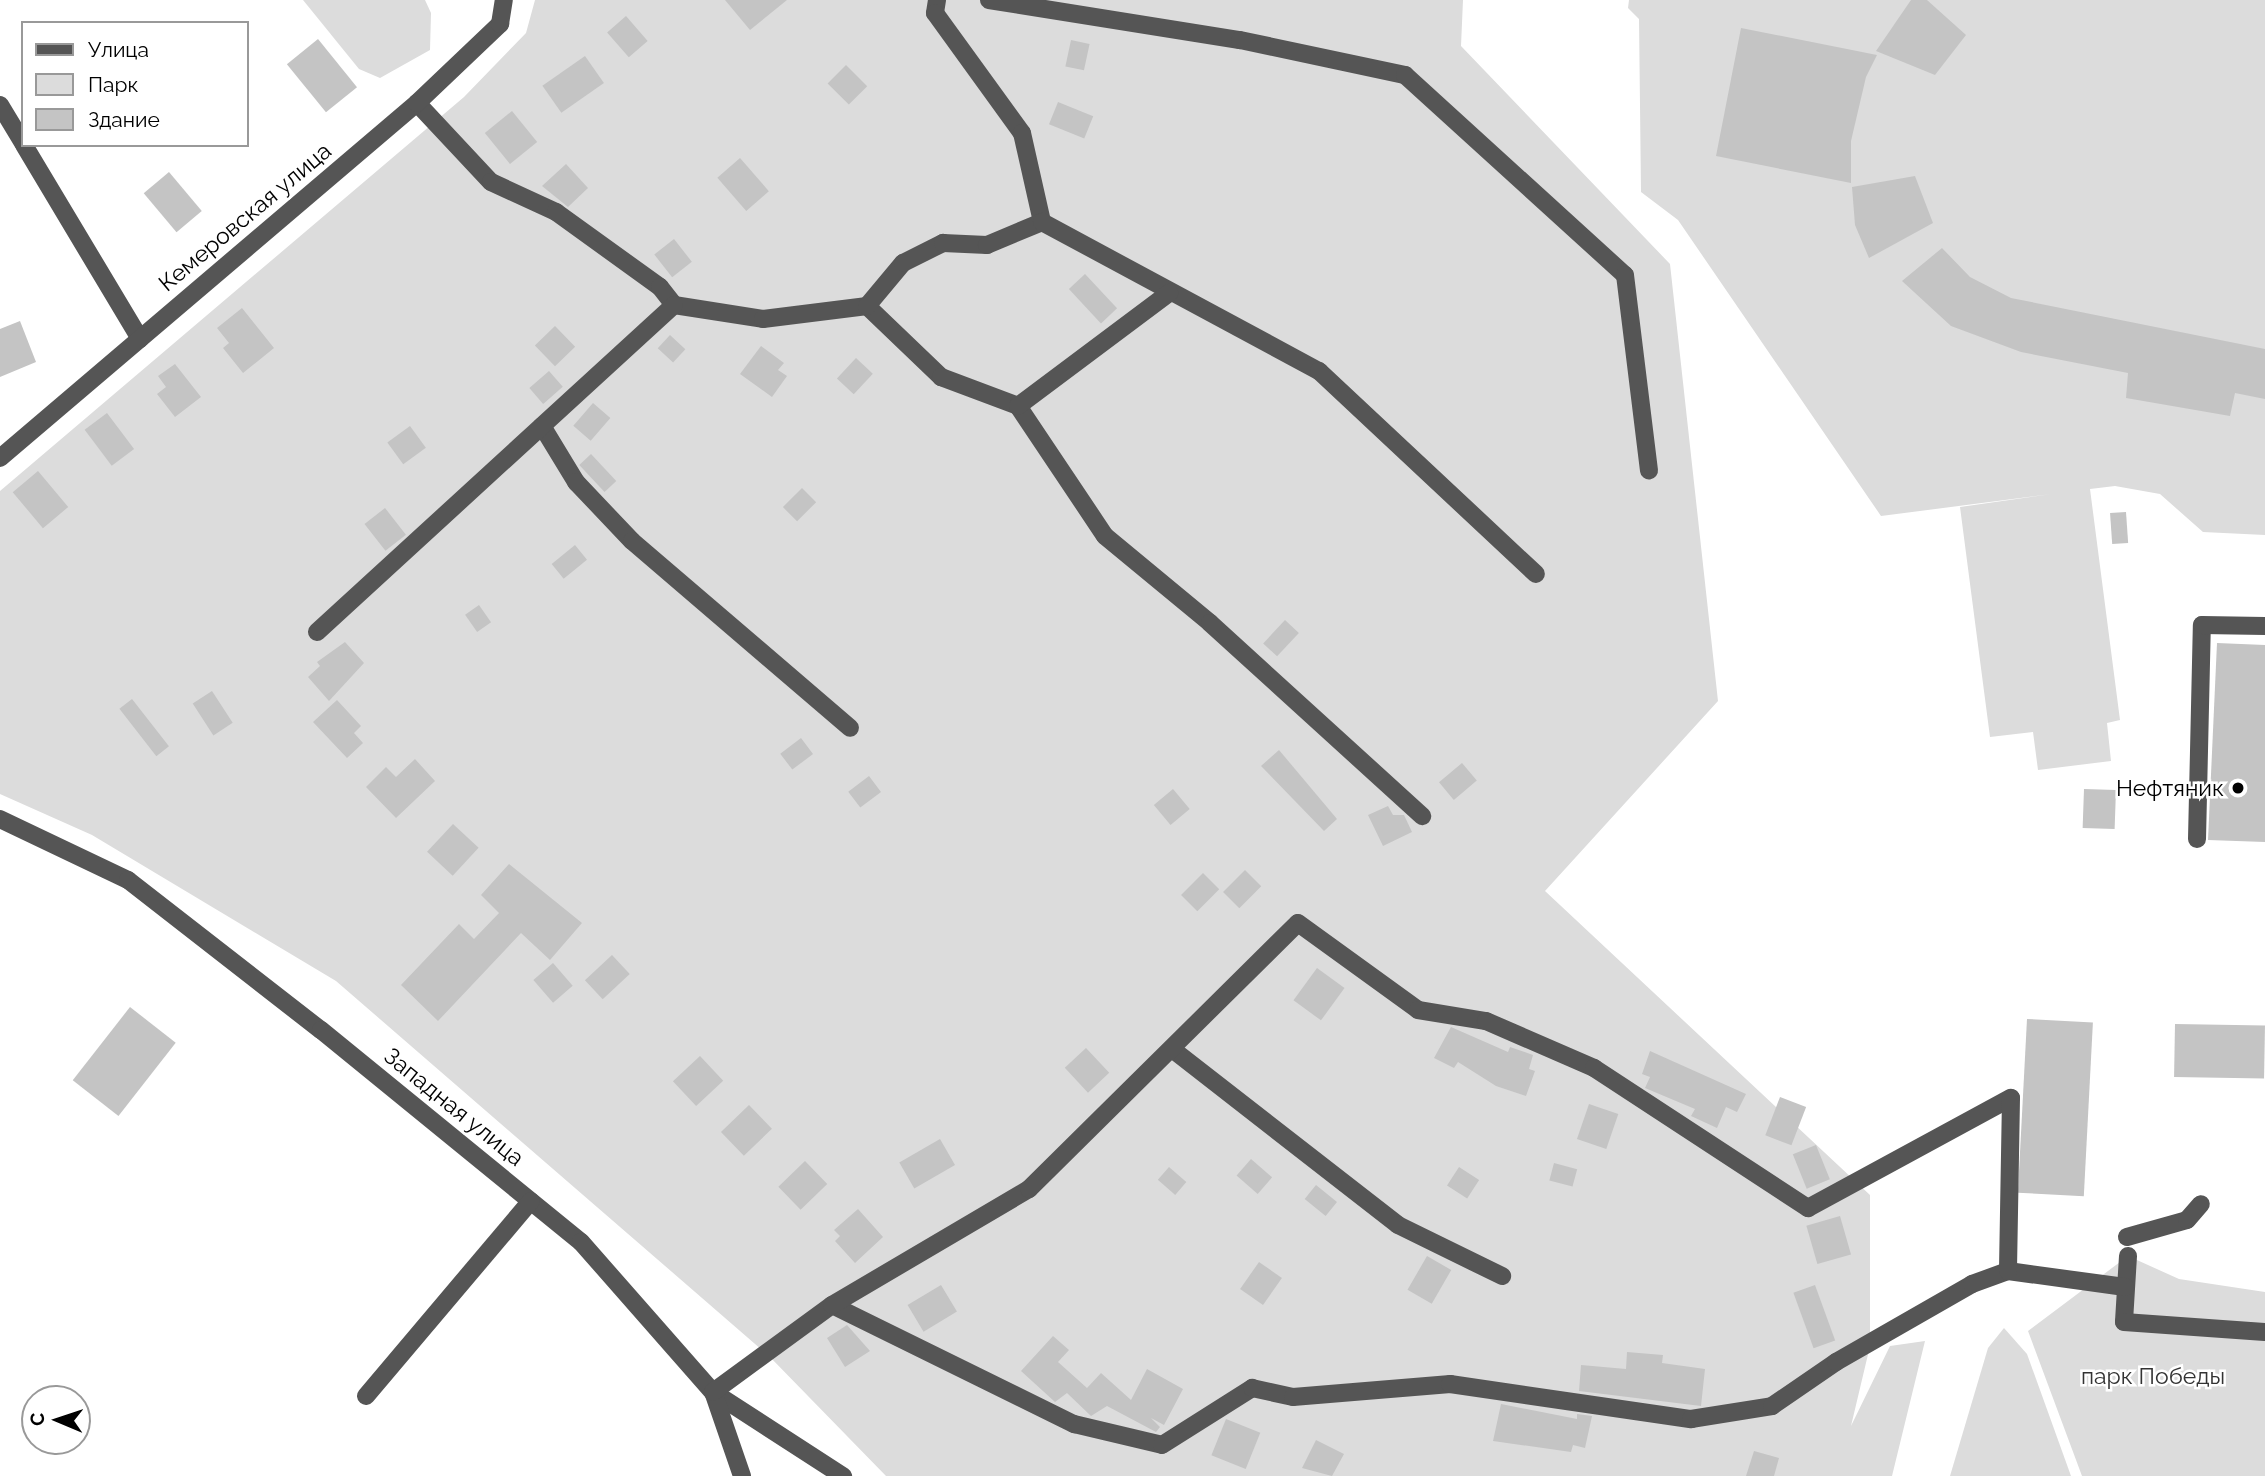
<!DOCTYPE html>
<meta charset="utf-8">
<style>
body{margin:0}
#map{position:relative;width:2265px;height:1476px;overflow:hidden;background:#fff;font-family:Raleway,sans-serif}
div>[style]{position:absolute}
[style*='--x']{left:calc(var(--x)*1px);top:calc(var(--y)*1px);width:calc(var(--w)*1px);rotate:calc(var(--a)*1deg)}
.green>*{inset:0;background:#dcdcdc}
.building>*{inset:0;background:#c4c4c4;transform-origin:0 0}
.minor>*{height:18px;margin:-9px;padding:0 9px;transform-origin:9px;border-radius:9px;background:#555}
.dots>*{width:19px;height:19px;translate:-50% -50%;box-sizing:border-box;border:4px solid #fff;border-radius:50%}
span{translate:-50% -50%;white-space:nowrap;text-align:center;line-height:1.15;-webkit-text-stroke:5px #fff;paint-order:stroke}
.street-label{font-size:23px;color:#000}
.poi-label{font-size:23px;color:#000}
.right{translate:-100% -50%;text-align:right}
.park-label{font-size:23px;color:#333}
.legend{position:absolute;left:21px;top:21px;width:228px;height:126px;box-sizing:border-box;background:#fff;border:2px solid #999;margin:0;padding:9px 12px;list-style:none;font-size:21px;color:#000}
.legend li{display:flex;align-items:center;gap:14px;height:35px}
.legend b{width:35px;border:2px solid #999}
.north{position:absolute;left:21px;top:1385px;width:70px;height:70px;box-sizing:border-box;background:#fff;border:2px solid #999;border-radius:50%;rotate:272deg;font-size:19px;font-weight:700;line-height:28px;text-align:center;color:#000}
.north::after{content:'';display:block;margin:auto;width:24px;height:32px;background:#000;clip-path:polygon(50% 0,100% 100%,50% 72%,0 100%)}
</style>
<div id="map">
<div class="green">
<div style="clip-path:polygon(303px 0,425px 0,431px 13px,430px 50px,380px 78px,359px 69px)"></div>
<div style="clip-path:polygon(535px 0,1463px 0,1461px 46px,1670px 264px,1718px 701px,1545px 891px,1870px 1195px,1870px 1346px,1851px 1426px,1890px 1346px,1925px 1341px,1892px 1476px,886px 1476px,769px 1356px,336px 981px,92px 835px,0 794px,0 491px,464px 97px,526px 33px)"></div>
<div style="clip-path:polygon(1629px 0,2265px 0,2265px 535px,2203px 532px,2160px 494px,2115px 486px,2090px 489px,2120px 720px,2107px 723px,2111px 761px,2038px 770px,2033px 732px,1990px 737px,1960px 507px,2052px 494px,1881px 516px,1678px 220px,1641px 192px,1639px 19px,1628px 8px)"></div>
<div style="clip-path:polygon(2128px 1256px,2179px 1279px,2265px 1292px,2265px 1476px,2082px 1476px,2028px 1331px)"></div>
<div style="clip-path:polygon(2004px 1328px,2027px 1354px,2071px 1476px,1950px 1476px,1988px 1348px)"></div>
</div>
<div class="building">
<div style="clip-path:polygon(725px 0,787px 0,750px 30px)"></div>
<div style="clip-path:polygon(1911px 0,1927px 0,1966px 35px,1935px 75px,1876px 51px)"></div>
<div style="left:626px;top:16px;width:33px;height:25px;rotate:49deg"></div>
<div style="clip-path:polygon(1741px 28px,1877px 55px,1866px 77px,1851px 141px,1851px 183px,1716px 156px)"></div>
<div style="left:318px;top:39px;width:62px;height:40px;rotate:51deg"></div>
<div style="left:1071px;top:40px;width:19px;height:27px;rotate:12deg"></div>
<div style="left:585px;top:56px;width:33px;height:52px;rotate:55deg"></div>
<div style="left:846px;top:65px;width:30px;height:26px;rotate:45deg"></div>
<div style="left:1058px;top:102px;width:38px;height:24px;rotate:22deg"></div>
<div style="left:512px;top:111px;width:40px;height:35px;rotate:51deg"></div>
<div style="left:740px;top:158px;width:44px;height:30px;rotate:49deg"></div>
<div style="clip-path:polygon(566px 164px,588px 188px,568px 207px,542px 186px)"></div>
<div style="left:169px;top:172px;width:51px;height:33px;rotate:50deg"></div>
<div style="clip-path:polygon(1915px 176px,1933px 223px,1869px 258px,1855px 225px,1852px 187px)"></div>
<div style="left:674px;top:239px;width:29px;height:25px;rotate:52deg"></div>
<div style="clip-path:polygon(1942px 248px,1970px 277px,2011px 298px,2265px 349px,2265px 399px,2235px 393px,2230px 416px,2126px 398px,2128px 373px,2021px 352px,1951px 326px,1902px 281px)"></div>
<div style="left:1085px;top:274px;width:47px;height:22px;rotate:47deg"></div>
<div style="clip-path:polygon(242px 308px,274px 348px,243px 373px,223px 348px,229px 343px,217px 328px)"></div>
<div style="clip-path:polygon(20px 321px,36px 362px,0 377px,0 329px)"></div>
<div style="left:555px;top:326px;width:29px;height:28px;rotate:46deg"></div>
<div style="left:670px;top:335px;width:21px;height:18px;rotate:43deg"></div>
<div style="clip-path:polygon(761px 346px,784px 363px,778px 370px,787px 376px,772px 397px,740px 374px)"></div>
<div style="left:856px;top:358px;width:23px;height:28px;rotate:43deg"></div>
<div style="clip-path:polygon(175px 364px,201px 397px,175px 417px,157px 394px,166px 387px,158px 376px)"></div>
<div style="left:549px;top:371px;width:21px;height:26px;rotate:49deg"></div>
<div style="left:593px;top:403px;width:23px;height:30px;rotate:41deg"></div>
<div style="left:107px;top:413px;width:45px;height:28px;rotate:53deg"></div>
<div style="left:410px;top:426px;width:27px;height:28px;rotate:54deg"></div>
<div style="left:591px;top:454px;width:37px;height:16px;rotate:47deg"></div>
<div style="left:38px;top:471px;width:47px;height:33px;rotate:50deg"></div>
<div style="left:802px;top:488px;width:20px;height:27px;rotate:45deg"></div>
<div style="left:385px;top:508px;width:34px;height:26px;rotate:52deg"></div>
<div style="left:2126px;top:512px;width:31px;height:16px;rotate:86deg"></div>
<div style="left:575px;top:545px;width:19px;height:30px;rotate:51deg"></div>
<div style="left:479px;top:605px;width:21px;height:17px;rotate:55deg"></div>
<div style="left:1285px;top:620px;width:19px;height:32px;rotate:43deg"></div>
<div style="clip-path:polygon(345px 642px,364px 663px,329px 701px,308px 677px,320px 666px,317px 662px)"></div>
<div style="clip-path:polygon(2217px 643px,2265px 645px,2265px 842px,2208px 840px)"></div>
<div style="left:212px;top:691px;width:38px;height:23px;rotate:57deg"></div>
<div style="left:132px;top:699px;width:60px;height:16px;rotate:52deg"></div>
<div style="clip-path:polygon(337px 700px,361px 726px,354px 733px,363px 743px,347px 758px,313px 722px)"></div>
<div style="left:801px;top:738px;width:20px;height:26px;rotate:53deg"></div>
<div style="clip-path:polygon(1279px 750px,1337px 819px,1324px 831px,1261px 766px)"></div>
<div style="clip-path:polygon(415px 759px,435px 781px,396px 818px,366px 787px,386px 767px,396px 777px)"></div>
<div style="left:1462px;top:763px;width:23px;height:30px;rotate:50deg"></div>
<div style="left:869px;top:776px;width:20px;height:26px;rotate:53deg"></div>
<div style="left:1173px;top:789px;width:26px;height:25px;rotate:50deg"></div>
<div style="left:2084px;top:789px;width:32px;height:39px;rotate:2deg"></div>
<div style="clip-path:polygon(1388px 806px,1393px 815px,1404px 815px,1412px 832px,1383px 846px,1368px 815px)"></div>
<div style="left:453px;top:824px;width:35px;height:38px;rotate:43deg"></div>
<div style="clip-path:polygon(509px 864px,582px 923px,550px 960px,521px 933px,438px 1021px,401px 985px,459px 924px,474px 939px,499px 913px,481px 895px)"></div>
<div style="left:1245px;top:870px;width:23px;height:31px;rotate:45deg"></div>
<div style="left:1203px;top:873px;width:23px;height:31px;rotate:45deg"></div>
<div style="left:612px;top:955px;width:26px;height:37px;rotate:47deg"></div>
<div style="left:553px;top:963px;width:30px;height:26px;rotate:49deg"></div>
<div style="left:1317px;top:968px;width:34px;height:40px;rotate:36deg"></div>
<div style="left:130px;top:1007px;width:58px;height:93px;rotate:38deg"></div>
<div style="left:2027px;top:1019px;width:66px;height:174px;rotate:3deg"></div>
<div style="left:2175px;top:1024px;width:90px;height:53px;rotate:1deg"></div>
<div style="clip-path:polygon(1451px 1027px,1508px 1052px,1510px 1047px,1533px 1055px,1529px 1069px,1535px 1071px,1526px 1096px,1496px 1086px,1458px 1062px,1454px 1068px,1434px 1058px)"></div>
<div style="left:1086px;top:1048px;width:34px;height:29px;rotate:47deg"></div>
<div style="clip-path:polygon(1650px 1051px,1746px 1094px,1737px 1112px,1726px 1107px,1717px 1128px,1691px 1116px,1695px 1109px,1645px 1088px,1650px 1077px,1642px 1074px)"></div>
<div style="left:700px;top:1056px;width:34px;height:37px;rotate:47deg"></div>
<div style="left:1780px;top:1097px;width:28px;height:41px;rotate:21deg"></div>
<div style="left:1589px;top:1104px;width:31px;height:37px;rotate:19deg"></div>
<div style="left:749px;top:1105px;width:33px;height:39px;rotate:46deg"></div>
<div style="left:940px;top:1139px;width:30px;height:47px;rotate:60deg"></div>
<div style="left:1816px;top:1145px;width:37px;height:25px;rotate:68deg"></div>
<div style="left:1251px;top:1159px;width:28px;height:22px;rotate:41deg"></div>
<div style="left:805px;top:1161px;width:32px;height:37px;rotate:46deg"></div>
<div style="left:1554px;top:1163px;width:24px;height:18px;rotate:15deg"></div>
<div style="left:1169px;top:1167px;width:23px;height:17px;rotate:41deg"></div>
<div style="left:1459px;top:1167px;width:24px;height:22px;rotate:33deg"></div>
<div style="left:1316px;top:1185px;width:27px;height:18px;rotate:39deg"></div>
<div style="clip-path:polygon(858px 1209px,883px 1237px,855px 1263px,835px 1241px,840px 1236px,834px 1230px)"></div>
<div style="left:1840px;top:1216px;width:40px;height:35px;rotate:74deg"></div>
<div style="left:1427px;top:1256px;width:28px;height:39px;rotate:30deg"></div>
<div style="left:1259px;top:1262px;width:28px;height:33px;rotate:35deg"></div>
<div style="left:941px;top:1285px;width:31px;height:39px;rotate:59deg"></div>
<div style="left:1815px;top:1285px;width:59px;height:23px;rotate:70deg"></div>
<div style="clip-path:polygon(847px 1325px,870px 1351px,845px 1367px,827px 1338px)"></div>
<div style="clip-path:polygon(1053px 1336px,1069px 1350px,1058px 1362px,1087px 1388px,1101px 1373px,1131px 1400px,1147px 1369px,1183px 1389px,1164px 1425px,1151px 1418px,1160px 1427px,1156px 1432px,1107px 1406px,1091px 1416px,1067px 1393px,1055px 1402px,1021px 1371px)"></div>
<div style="clip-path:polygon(1627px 1352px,1663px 1355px,1662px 1363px,1705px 1369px,1701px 1406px,1579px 1391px,1581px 1365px,1626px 1369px)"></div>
<div style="clip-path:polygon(1501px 1404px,1577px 1419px,1577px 1414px,1592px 1416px,1585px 1448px,1573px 1445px,1571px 1452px,1493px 1441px)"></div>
<div style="left:1226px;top:1419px;width:37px;height:39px;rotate:22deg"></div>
<div style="clip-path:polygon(1316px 1440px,1344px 1454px,1332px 1476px,1302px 1468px)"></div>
<div style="clip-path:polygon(1754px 1451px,1779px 1458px,1774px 1476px,1746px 1476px)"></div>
</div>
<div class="minor">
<div style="--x:937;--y:0;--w:13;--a:99"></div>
<div style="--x:935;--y:13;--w:148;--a:54.1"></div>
<div style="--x:1022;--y:133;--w:91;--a:77.3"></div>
<div style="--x:989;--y:0;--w:254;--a:9.1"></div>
<div style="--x:1240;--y:40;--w:169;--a:12"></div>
<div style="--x:1405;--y:75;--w:297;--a:42.3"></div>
<div style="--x:1625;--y:275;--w:197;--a:83"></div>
<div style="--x:417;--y:103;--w:108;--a:46.9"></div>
<div style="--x:491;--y:182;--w:72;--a:24.8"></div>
<div style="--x:556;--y:212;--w:128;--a:35.8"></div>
<div style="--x:660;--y:287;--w:23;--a:52"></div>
<div style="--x:674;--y:305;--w:90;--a:8.9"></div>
<div style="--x:763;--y:319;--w:105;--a:-7.1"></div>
<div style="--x:867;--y:306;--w:103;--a:43.8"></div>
<div style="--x:941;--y:377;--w:82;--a:20.6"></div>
<div style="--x:1018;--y:406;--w:156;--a:56.2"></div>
<div style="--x:1105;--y:536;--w:136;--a:39.6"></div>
<div style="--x:1210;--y:623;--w:287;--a:42.3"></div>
<div style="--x:0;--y:105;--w:44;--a:58.8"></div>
<div style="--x:24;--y:145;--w:226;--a:59.1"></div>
<div style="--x:867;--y:306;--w:56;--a:-50.1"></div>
<div style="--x:903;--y:263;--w:45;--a:-26.6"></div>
<div style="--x:943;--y:243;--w:44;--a:2.6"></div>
<div style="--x:987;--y:245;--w:60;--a:-22.7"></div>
<div style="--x:1042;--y:222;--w:315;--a:28.3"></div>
<div style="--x:1319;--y:371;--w:297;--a:43.1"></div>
<div style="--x:1018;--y:406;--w:189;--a:-36.8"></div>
<div style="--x:542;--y:426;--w:66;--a:58.7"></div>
<div style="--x:576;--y:482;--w:81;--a:46.5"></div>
<div style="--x:632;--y:541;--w:287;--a:40.6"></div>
<div style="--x:0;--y:458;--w:548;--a:-40.41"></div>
<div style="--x:417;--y:103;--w:115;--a:-43.6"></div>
<div style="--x:500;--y:24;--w:24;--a:-81"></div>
<div style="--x:317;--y:632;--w:484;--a:-42.5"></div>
<div style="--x:0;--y:819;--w:142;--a:25.5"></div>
<div style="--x:128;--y:880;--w:244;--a:37.9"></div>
<div style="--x:321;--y:1030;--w:335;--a:39.2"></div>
<div style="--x:581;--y:1242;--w:200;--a:48.7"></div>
<div style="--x:713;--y:1392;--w:155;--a:32.9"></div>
<div style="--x:2197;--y:839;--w:214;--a:-88.7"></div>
<div style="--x:2202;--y:625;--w:63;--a:0.9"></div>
<div style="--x:1172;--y:1049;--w:286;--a:37.9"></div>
<div style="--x:1398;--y:1225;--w:116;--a:26.1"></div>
<div style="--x:2127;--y:1237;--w:62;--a:-15.8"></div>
<div style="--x:2187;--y:1220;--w:21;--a:-49"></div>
<div style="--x:2128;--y:1256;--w:66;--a:93.5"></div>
<div style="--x:2124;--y:1322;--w:141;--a:4.1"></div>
<div style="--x:832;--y:1305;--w:270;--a:26.2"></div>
<div style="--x:1074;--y:1424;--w:90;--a:13.4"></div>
<div style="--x:1162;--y:1445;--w:107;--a:-32.3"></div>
<div style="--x:1252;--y:1388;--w:42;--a:12.4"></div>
<div style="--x:1293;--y:1397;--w:158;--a:-4.7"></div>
<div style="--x:1450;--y:1384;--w:244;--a:8.3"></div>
<div style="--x:1691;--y:1419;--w:82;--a:-9.1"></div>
<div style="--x:1772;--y:1406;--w:78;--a:-34.5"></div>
<div style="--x:1836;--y:1362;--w:157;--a:-29.8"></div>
<div style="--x:1972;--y:1284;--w:38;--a:-20"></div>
<div style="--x:2008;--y:1271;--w:118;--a:7.8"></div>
<div style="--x:366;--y:1396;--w:255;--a:-49.8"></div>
<div style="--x:742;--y:1476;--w:89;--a:-109"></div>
<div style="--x:713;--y:1392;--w:147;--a:-36.2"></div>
<div style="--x:832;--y:1305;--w:229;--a:-30.5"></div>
<div style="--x:1029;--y:1189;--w:378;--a:-44.7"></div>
<div style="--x:1298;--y:923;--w:148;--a:35.9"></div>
<div style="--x:1418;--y:1010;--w:69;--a:9.2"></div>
<div style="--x:1486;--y:1021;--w:118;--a:23.5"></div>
<div style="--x:1594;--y:1068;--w:256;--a:33.2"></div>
<div style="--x:1808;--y:1208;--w:231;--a:-28.5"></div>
<div style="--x:2011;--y:1098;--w:173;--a:91"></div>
</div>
<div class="dots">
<div style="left:2238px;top:788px;background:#000"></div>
</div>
<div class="street-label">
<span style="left:245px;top:217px;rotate:-40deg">Кемеровская улица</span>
<span style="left:454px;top:1107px;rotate:39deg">Западная улица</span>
</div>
<div class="poi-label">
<span class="right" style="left:2224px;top:788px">Нефтяник</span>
</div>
<div class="park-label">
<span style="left:2153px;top:1376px">парк Победы</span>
</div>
<ul class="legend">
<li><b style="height:9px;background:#555"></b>Улица</li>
<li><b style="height:19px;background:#dcdcdc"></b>Парк</li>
<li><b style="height:19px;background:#c4c4c4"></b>Здание</li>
</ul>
<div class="north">С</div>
</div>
